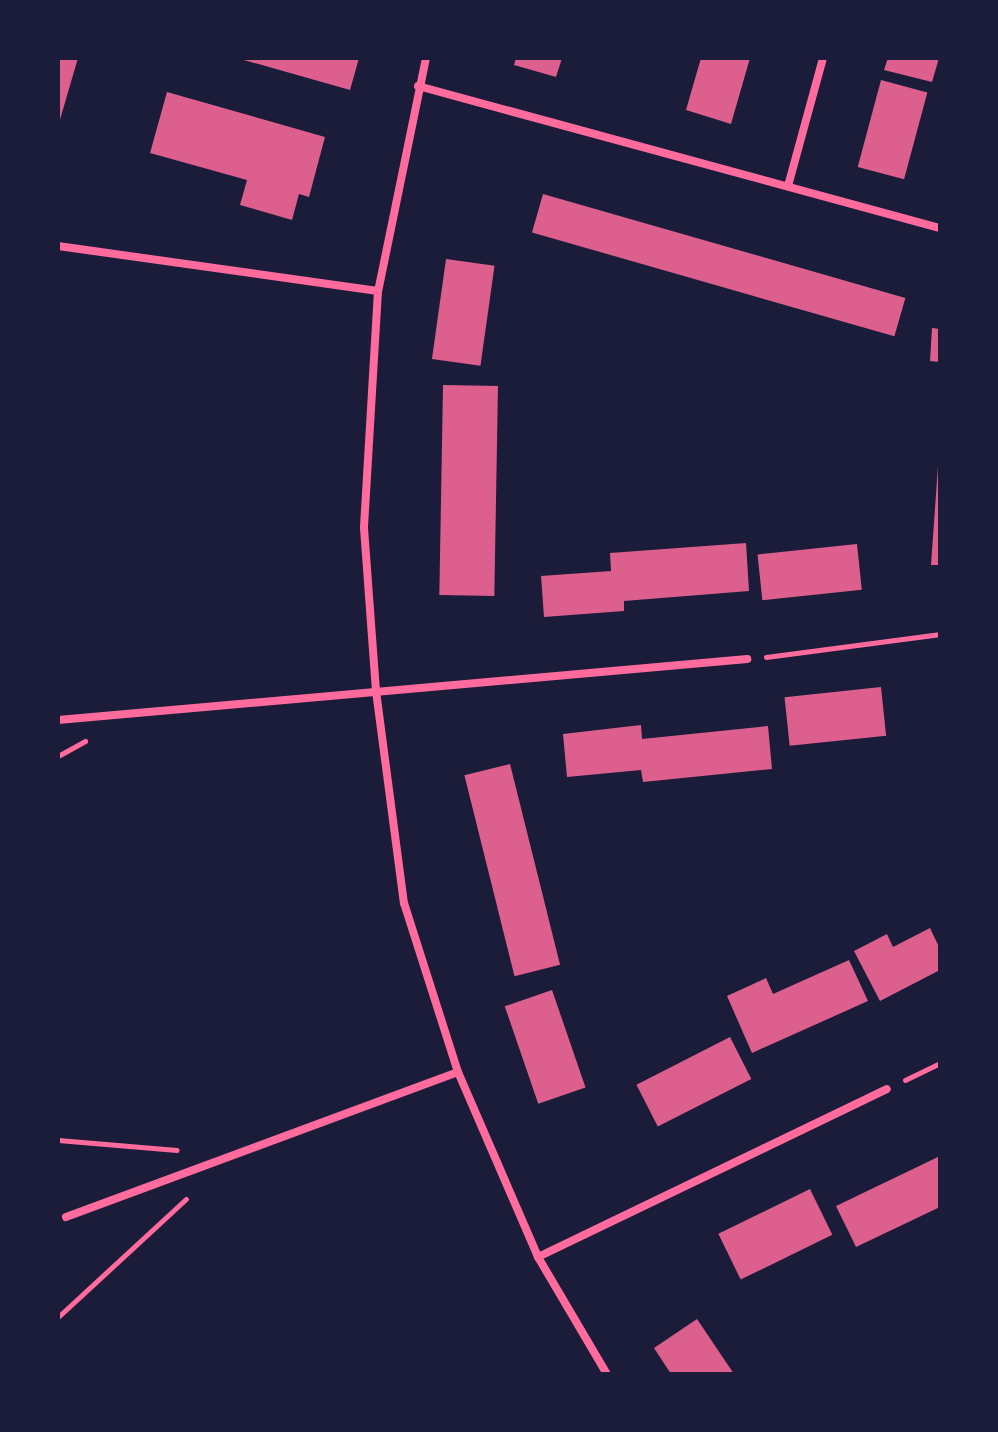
<!DOCTYPE html>
<style>
body{margin:0}
#map{position:relative;width:998px;height:1432px;overflow:hidden;background:#1b1b3a;font-family:Arial,sans-serif}
div>[style]{position:absolute}
[style*='--x']{left:calc(var(--x)*1px);top:calc(var(--y)*1px);width:calc(var(--w)*1px);rotate:calc(var(--a)*1deg)}
.building>*{inset:0;background:#dd5f8e;transform-origin:0 0}
.path>*{height:5px;margin:-2.5px;padding:0 2.5px;transform-origin:2.5px;border-radius:2.5px;background:#ff6b9d}
.minor>*{height:8px;margin:-4px;padding:0 4px;transform-origin:4px;border-radius:4px;background:#ff6b9d}
span{translate:-50% -50%;white-space:nowrap;text-align:center;line-height:1.15;-webkit-text-stroke:8px #1b1b3a;paint-order:stroke}
.frame{position:absolute;inset:0;border:60px solid #1b1b3a;pointer-events:none}
</style>
<div id="map">
<div class="building">
<div style="clip-path:polygon(58px 58px,78px 58px,59px 123px,58px 123px)"></div>
<div style="clip-path:polygon(237px 58px,359px 58px,350px 90px)"></div>
<div style="clip-path:polygon(516px 58px,562px 58px,556px 77px,514px 65px)"></div>
<div style="clip-path:polygon(701px 58px,750px 58px,731px 124px,686px 110px)"></div>
<div style="clip-path:polygon(888px 58px,939px 58px,932px 82px,884px 70px)"></div>
<div style="left:881px;top:80px;width:48px;height:90px;rotate:15deg"></div>
<div style="clip-path:polygon(167px 92px,325px 137px,309px 197px,299px 194px,292px 220px,240px 205px,247px 180px,150px 153px)"></div>
<div style="left:543px;top:194px;width:377px;height:40px;rotate:16deg"></div>
<div style="left:446px;top:259px;width:49px;height:101px;rotate:8deg"></div>
<div style="clip-path:polygon(932px 328px,940px 329px,940px 362px,930px 361px)"></div>
<div style="left:443px;top:385px;width:55px;height:210px;rotate:1deg"></div>
<div style="clip-path:polygon(938px 466px,940px 467px,940px 565px,931px 565px)"></div>
<div style="clip-path:polygon(746px 543px,749px 591px,624px 601px,624px 611px,544px 617px,541px 576px,611px 571px,610px 553px)"></div>
<div style="left:857px;top:544px;width:46px;height:100px;rotate:84deg"></div>
<div style="left:881px;top:687px;width:49px;height:97px;rotate:84deg"></div>
<div style="clip-path:polygon(641px 725px,642px 739px,768px 726px,772px 769px,643px 782px,641px 770px,567px 777px,563px 734px)"></div>
<div style="left:510px;top:764px;width:207px;height:47px;rotate:76deg"></div>
<div style="clip-path:polygon(930px 928px,940px 949px,940px 970px,880px 1001px,854px 951px,887px 934px,893px 947px)"></div>
<div style="clip-path:polygon(849px 960px,868px 1001px,752px 1053px,727px 996px,766px 978px,773px 994px)"></div>
<div style="left:552px;top:990px;width:103px;height:50px;rotate:71deg"></div>
<div style="left:730px;top:1037px;width:47px;height:105px;rotate:63deg"></div>
<div style="clip-path:polygon(940px 1156px,940px 1207px,856px 1247px,836px 1206px)"></div>
<div style="left:810px;top:1189px;width:51px;height:102px;rotate:64deg"></div>
<div style="clip-path:polygon(697px 1319px,734px 1374px,671px 1374px,654px 1348px)"></div>
</div>
<div class="path">
<div style="--x:766;--y:657;--w:176;--a:-7.5"></div>
<div style="--x:58;--y:756;--w:31;--a:-29"></div>
<div style="--x:905;--y:1080;--w:39;--a:-26"></div>
<div style="--x:58;--y:1140;--w:119;--a:4.8"></div>
<div style="--x:58;--y:1317;--w:174;--a:-42.7"></div>
</div>
<div class="minor">
<div style="--x:426;--y:58;--w:238;--a:101.6"></div>
<div style="--x:378;--y:291;--w:237;--a:93.4"></div>
<div style="--x:364;--y:528;--w:163;--a:85.8"></div>
<div style="--x:376;--y:691;--w:214;--a:82.5"></div>
<div style="--x:404;--y:903;--w:177;--a:72.3"></div>
<div style="--x:458;--y:1072;--w:202;--a:66.6"></div>
<div style="--x:538;--y:1257;--w:136;--a:59.5"></div>
<div style="--x:418;--y:86;--w:541;--a:15.22"></div>
<div style="--x:788;--y:186;--w:133;--a:-74.7"></div>
<div style="--x:58;--y:246;--w:323;--a:8"></div>
<div style="--x:58;--y:720;--w:692;--a:-5.06"></div>
<div style="--x:66;--y:1217;--w:418;--a:-20.3"></div>
<div style="--x:538;--y:1257;--w:387;--a:-25.7"></div>
</div>
<div class="frame"></div>
</div>
